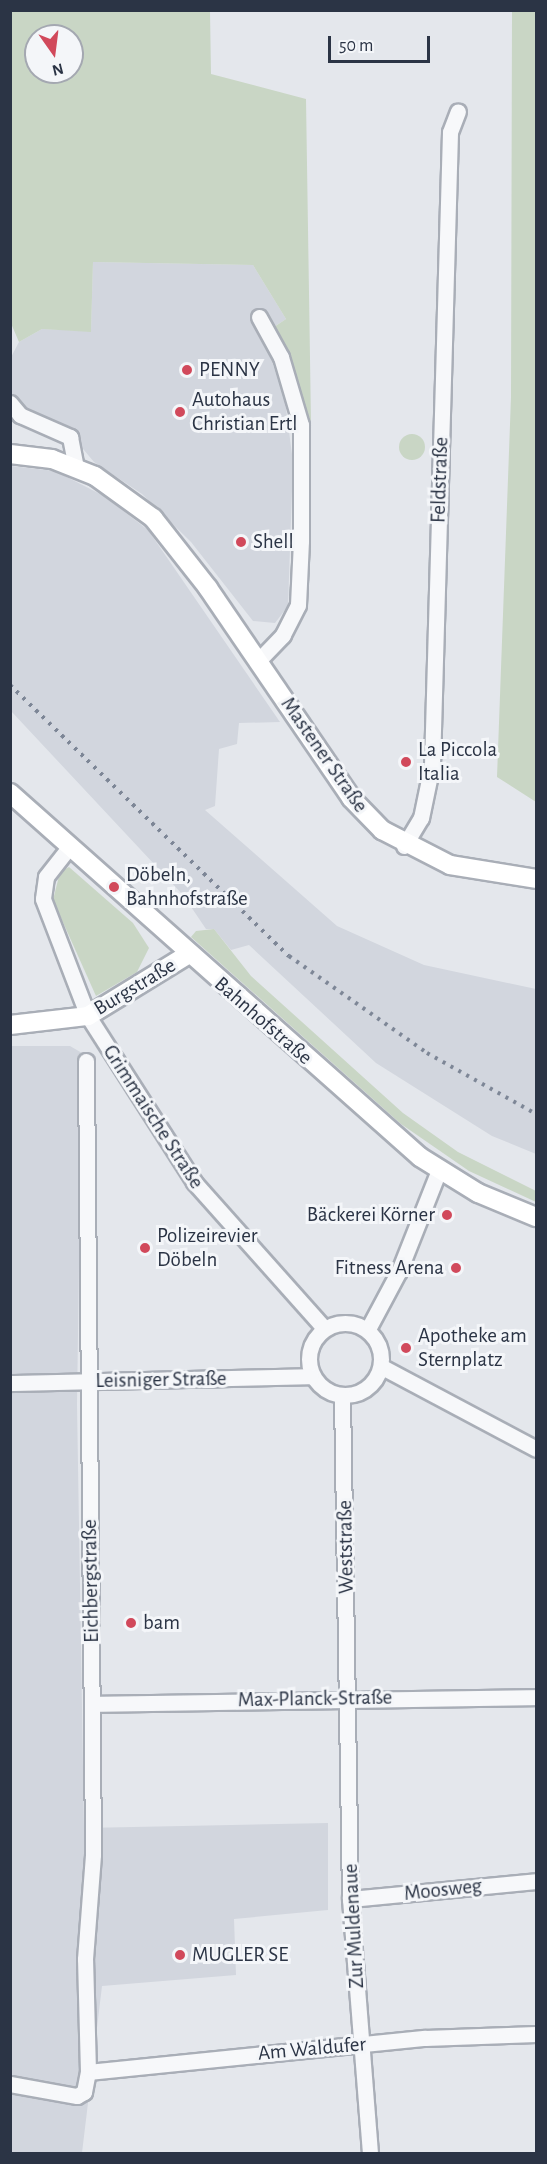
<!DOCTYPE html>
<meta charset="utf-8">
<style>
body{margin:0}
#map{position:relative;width:547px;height:2164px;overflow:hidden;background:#e4e7ec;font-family:"Alegreya Sans",sans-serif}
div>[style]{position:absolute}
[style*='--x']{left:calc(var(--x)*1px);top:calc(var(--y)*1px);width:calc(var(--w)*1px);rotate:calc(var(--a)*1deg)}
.built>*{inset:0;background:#d2d6de}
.green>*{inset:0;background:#c9d6c5}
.round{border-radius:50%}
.roads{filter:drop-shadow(2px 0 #a9aeb7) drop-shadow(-2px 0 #a9aeb7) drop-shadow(0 2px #a9aeb7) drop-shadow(0 -2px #a9aeb7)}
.minor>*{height:15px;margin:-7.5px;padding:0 7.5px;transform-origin:7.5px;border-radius:7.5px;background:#f7f8fa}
.minor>.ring{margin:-7.5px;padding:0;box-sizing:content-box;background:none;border:15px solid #f7f8fa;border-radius:50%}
.major>*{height:18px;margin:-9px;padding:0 9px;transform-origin:9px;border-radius:9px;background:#fff}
.rail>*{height:4px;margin-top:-2px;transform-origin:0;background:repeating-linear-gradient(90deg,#7d8696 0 3px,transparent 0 9px)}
.dots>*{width:16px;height:16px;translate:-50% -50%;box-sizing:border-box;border:3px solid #f4f6f9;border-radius:50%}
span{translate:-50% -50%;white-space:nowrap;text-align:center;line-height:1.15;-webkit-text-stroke:6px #f4f6f9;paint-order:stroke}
.poi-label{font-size:21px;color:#2b3445}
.left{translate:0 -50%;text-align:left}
.right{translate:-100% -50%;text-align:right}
.street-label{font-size:21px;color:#2b3445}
.frame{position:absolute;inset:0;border:12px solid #2b3445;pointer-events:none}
.north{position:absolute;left:24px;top:24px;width:60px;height:60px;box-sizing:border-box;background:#f4f6f9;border:2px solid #a4a8b1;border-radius:50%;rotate:166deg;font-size:16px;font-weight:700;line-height:24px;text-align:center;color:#2b3445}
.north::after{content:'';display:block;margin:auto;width:21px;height:27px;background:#d1495b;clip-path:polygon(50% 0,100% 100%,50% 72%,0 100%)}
.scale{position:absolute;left:328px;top:36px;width:102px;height:27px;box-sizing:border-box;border:3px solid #2b3445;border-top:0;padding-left:8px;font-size:18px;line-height:21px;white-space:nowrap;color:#2b3445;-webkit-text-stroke:4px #f4f6f9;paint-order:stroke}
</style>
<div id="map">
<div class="built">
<div style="clip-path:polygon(93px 262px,253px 265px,286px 319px,263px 334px,285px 401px,293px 462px,288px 606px,275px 623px,253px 621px,191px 542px,142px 494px,94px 462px,73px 437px,23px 412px,11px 397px,10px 359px,19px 342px,42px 329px,91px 331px)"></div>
<div style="clip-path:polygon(11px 466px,55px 471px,104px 496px,148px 530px,280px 722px,239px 723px,237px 744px,219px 749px,215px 806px,205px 810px,337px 926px,424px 965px,536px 989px,536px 1154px,492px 1136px,376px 1063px,249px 945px,231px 950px,214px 929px,206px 929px,183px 895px,11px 711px)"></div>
<div style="clip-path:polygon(10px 1046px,70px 1046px,82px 1053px,77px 1404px,84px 1828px,328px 1823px,328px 1910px,234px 1919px,236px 1975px,102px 1986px,82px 2153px,11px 2153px)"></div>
</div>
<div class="green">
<div style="clip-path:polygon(evenodd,10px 11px,210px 11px,211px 74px,306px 99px,311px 422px,274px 327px,286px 319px,253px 265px,93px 262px,91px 332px,42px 329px,19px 342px,10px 321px,10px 11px,36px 36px,72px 36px,72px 72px,36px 72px,36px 36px)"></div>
<div style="clip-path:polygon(512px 11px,536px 11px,536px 802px,497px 777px,511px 397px)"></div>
<div class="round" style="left:399px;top:434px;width:26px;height:26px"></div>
<div style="clip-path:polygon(69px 867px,133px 923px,149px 948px,137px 972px,96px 996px,53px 900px,60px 872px)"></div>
<div style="clip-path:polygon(214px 929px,251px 976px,403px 1113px,458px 1152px,536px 1191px,536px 1202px,469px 1171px,401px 1124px,191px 937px,196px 931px)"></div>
</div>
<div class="roads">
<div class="minor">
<div style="--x:259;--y:317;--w:46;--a:61.2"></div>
<div style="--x:281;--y:357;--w:71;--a:73.6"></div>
<div style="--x:301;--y:425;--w:116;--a:90"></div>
<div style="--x:301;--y:541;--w:64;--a:92.7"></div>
<div style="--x:298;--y:605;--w:34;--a:117"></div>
<div style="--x:283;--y:635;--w:35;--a:134"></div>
<div style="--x:10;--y:403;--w:16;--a:50"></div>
<div style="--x:20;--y:415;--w:55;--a:23.7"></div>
<div style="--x:70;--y:437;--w:31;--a:79"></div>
<div style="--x:70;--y:846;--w:39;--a:128"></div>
<div style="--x:46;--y:877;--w:22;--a:98"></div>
<div style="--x:43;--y:899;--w:125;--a:69"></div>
<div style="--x:88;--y:1016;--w:197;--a:57.4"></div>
<div style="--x:194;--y:1182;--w:194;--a:48.3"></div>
<div style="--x:404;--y:846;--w:33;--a:-59"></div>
<div style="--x:421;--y:818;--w:54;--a:-78.3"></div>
<div style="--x:432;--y:765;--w:633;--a:-88.37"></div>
<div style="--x:450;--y:132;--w:22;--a:-69"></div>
<div class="ring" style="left:309px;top:1323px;width:57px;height:57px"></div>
<div style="--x:368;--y:1329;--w:66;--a:-61.9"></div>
<div style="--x:399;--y:1271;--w:109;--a:-68.4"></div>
<div style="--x:382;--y:1367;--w:174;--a:28"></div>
<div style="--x:10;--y:1383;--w:301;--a:-1.3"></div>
<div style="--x:342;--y:1395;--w:504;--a:89.09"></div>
<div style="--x:350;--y:1899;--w:256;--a:85.5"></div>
<div style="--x:93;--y:1704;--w:443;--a:-0.9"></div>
<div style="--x:350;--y:1899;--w:187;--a:-5.5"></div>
<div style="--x:88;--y:2072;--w:339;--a:-5.8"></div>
<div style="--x:425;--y:2038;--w:111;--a:-2.1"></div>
<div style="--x:10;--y:2084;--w:68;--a:10.2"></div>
<div style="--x:77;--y:2096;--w:8;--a:-30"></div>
<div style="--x:84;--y:2092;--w:20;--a:-79"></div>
<div style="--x:88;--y:2072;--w:113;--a:-91.5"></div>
<div style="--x:85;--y:1959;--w:105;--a:-85.6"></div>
<div style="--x:93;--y:1854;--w:793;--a:-90.51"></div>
</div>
<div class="major">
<div style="--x:10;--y:454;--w:42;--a:6.8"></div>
<div style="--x:52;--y:459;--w:46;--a:21.6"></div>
<div style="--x:95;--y:476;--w:72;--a:35.9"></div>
<div style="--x:153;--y:518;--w:89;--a:51.8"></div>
<div style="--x:208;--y:588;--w:254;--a:55.7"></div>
<div style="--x:351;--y:798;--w:45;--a:45.9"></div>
<div style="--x:382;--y:830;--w:76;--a:27.2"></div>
<div style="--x:450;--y:865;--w:87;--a:9.2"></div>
<div style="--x:10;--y:793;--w:548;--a:41.6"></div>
<div style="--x:420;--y:1157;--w:68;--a:31.8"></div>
<div style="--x:478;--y:1193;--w:63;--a:22.5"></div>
<div style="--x:10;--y:1025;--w:79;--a:-6.6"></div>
<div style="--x:88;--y:1016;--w:116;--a:-31.6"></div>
</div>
</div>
<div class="rail">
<div style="--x:10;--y:685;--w:389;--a:44.2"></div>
<div style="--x:289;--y:956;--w:169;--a:35.1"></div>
<div style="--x:427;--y:1053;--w:125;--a:29.2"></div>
</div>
<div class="dots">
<div style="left:187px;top:370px;background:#d1495b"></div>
<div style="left:180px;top:412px;background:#d1495b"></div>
<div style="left:241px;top:542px;background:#d1495b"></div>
<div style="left:406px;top:762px;background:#d1495b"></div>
<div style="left:114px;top:887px;background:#d1495b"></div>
<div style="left:447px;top:1215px;background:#d1495b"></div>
<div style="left:145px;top:1248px;background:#d1495b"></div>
<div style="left:456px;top:1268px;background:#d1495b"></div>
<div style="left:406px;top:1348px;background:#d1495b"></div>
<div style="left:131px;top:1623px;background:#d1495b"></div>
<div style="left:180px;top:1955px;background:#d1495b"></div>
</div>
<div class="poi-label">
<span class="left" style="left:199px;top:370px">PENNY</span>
<span class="left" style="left:192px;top:412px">Autohaus<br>Christian Ertl</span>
<span class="left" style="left:253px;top:542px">Shell</span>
<span class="left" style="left:418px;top:762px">La Piccola<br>Italia</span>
<span class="left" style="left:126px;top:887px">Döbeln,<br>Bahnhofstraße</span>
<span class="right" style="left:435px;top:1215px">Bäckerei Körner</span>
<span class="left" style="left:157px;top:1248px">Polizeirevier<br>Döbeln</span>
<span class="right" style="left:444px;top:1268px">Fitness Arena</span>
<span class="left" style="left:418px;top:1348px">Apotheke am<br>Sternplatz</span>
<span class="left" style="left:143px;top:1623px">bam</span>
<span class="left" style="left:192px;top:1955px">MUGLER SE</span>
</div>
<div class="street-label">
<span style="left:440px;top:480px;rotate:-88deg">Feldstraße</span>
<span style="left:324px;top:755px;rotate:55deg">Mastener Straße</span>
<span style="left:135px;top:987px;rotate:-31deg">Burgstraße</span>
<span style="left:263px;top:1021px;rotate:41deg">Bahnhofstraße</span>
<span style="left:153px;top:1117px;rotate:57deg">Grimmaische Straße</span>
<span style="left:161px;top:1380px;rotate:-1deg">Leisniger Straße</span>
<span style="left:346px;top:1547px;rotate:-91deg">Weststraße</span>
<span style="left:91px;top:1581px;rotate:-91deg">Eichbergstraße</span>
<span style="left:315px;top:1699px;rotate:-1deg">Max-Planck-Straße</span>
<span style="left:443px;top:1890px;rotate:-6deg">Moosweg</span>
<span style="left:354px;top:1926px;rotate:-93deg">Zur Muldenaue</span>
<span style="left:312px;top:2049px;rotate:-5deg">Am Waldufer</span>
</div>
<div class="frame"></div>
<div class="north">N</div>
<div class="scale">50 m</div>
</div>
